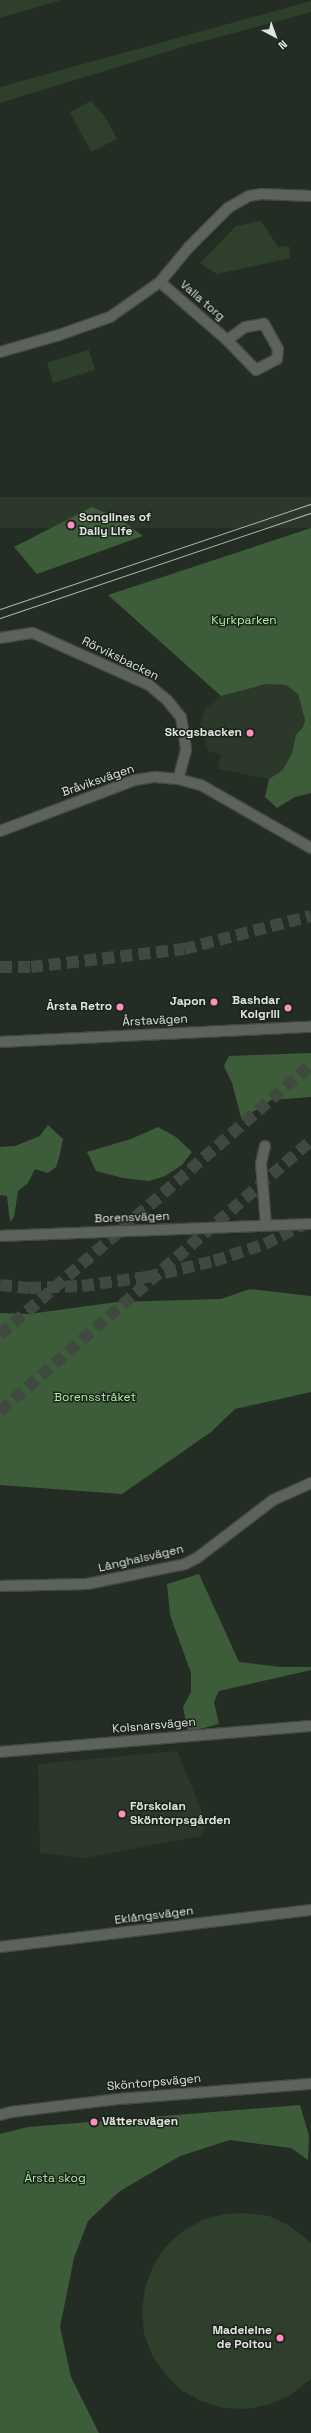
<!DOCTYPE html>
<meta charset="utf-8">
<style>
body{margin:0}
#map{position:relative;width:311px;height:2433px;overflow:hidden;background:#242d23;font-family:"Space Grotesk",sans-serif}
div>[style]{position:absolute}
[style*='--x']{left:calc(var(--x)*1px);top:calc(var(--y)*1px);width:calc(var(--w)*1px);rotate:calc(var(--a)*1deg)}
.built>*{inset:0;background:#2c392a;transform-origin:0 0}
.green>*{inset:0;background:#2e402c;transform-origin:0 0}
.forest>*{inset:0;background:#3d5d3a}
.highway-tunnel>*{height:12px;margin-top:-6px;transform-origin:0;background:repeating-linear-gradient(90deg,#40493f 0 12px,transparent 0 18px)}
.roads{filter:drop-shadow(1px 0 #424a41) drop-shadow(-1px 0 #424a41) drop-shadow(0 1px #424a41) drop-shadow(0 -1px #424a41)}
.minor>*{height:10px;margin:-5px;padding:0 5px;transform-origin:5px;border-radius:5px;background:#5e625d}
.tram>*{height:1px;margin:-0.5px;padding:0 0.5px;transform-origin:0.5px;border-radius:0.5px;background:#aeb4ad}
.dots>*{width:11px;height:11px;translate:-50% -50%;box-sizing:border-box;border:2px solid #1b231a;border-radius:50%}
span{translate:-50% -50%;white-space:nowrap;text-align:center;line-height:1.15;-webkit-text-stroke:3px #1b231a;paint-order:stroke}
.street-label{font-size:12px;color:#e0e5df}
.poi-label{font-size:12px;color:#e0e5df;font-weight:700}
.left{translate:0 -50%;text-align:left}
.right{translate:-100% -50%;text-align:right}
.park-label{font-size:12px;color:#b2e9ad}
.north{position:absolute;left:255px;top:16px;width:40px;height:40px;-webkit-text-stroke:3px #1b231a;paint-order:stroke;rotate:139deg;font-size:11px;font-weight:700;line-height:16px;text-align:center;color:#e0e5df}
.north::after{content:'';display:block;margin:auto;width:14px;height:18px;background:#e0e5df;clip-path:polygon(50% 0,100% 100%,50% 72%,0 100%)}
</style>
<div id="map">
<div class="built">
<div style="left:311px;top:497px;width:31px;height:328px;rotate:90deg"></div>
<div style="clip-path:polygon(266px 684px,286px 685px,298px 693px,305px 720px,303px 727px,296px 735px,292px 753px,283px 770px,269px 779px,218px 769px,221px 754px,208px 751px,200px 724px,205px 709px,221px 696px)"></div>
<div style="clip-path:polygon(177px 1751px,207px 1824px,200px 1836px,85px 1858px,40px 1853px,38px 1764px)"></div>
</div>
<div class="green">
<div style="clip-path:polygon(0 0,61px 0,0 18px)"></div>
<div style="clip-path:polygon(311px 1px,311px 12px,189px 45px,0 103px,0 87px)"></div>
<div style="clip-path:polygon(91px 101px,106px 118px,117px 139px,91px 152px,70px 112px)"></div>
<div style="clip-path:polygon(261px 221px,278px 247px,289px 246px,290px 258px,217px 274px,200px 263px,236px 226px)"></div>
<div style="left:89px;top:350px;width:21px;height:44px;rotate:73deg"></div>
<div style="clip-path:polygon(247px 2213px,269px 2216px,290px 2226px,311px 2243px,311px 2379px,289px 2396px,268px 2405px,246px 2409px,223px 2408px,201px 2401px,181px 2390px,165px 2374px,152px 2355px,144px 2333px,142px 2311px,145px 2288px,153px 2266px,165px 2247px,182px 2232px,202px 2220px,224px 2214px)"></div>
</div>
<div class="forest">
<div style="clip-path:polygon(92px 507px,120px 519px,143px 536px,37px 574px,14px 547px)"></div>
<div style="clip-path:polygon(311px 528px,311px 793px,295px 797px,277px 808px,265px 797px,269px 779px,283px 770px,292px 753px,296px 735px,303px 727px,305px 720px,298px 694px,286px 685px,266px 684px,221px 696px,108px 595px)"></div>
<div style="clip-path:polygon(311px 1053px,311px 1097px,271px 1100px,261px 1108px,241px 1117px,232px 1083px,224px 1066px,229px 1056px)"></div>
<div style="clip-path:polygon(48px 1125px,63px 1139px,59px 1158px,56px 1167px,48px 1173px,35px 1169px,28px 1183px,18px 1191px,14px 1217px,10px 1222px,7px 1196px,0 1195px,0 1147px,15px 1146px,40px 1136px)"></div>
<div style="clip-path:polygon(158px 1127px,176px 1137px,192px 1152px,182px 1165px,165px 1176px,149px 1181px,123px 1178px,96px 1171px,87px 1152px,131px 1139px)"></div>
<div style="clip-path:polygon(250px 1289px,311px 1296px,311px 1392px,235px 1409px,211px 1432px,122px 1494px,0 1485px,0 1313px,29px 1314px,117px 1302px,221px 1299px)"></div>
<div style="clip-path:polygon(199px 1574px,239px 1662px,280px 1667px,311px 1667px,311px 1670px,219px 1691px,214px 1702px,219px 1724px,188px 1732px,183px 1707px,191px 1692px,191px 1673px,170px 1615px,167px 1584px)"></div>
<div style="clip-path:polygon(300px 2105px,309px 2136px,308px 2160px,291px 2148px,230px 2140px,180px 2156px,120px 2191px,88px 2221px,74px 2258px,60px 2327px,71px 2377px,99px 2433px,0 2433px,0 2134px,28px 2127px)"></div>
</div>
<div class="highway-tunnel">
<div style="--x:0;--y:967;--w:31;--a:0"></div>
<div style="--x:31;--y:967;--w:154;--a:-6.7"></div>
<div style="--x:184;--y:949;--w:131;--a:-14.6"></div>
<div style="--x:0;--y:1285;--w:29;--a:6"></div>
<div style="--x:29;--y:1288;--w:53;--a:-2.2"></div>
<div style="--x:82;--y:1286;--w:66;--a:-7.9"></div>
<div style="--x:147;--y:1277;--w:69;--a:-13.4"></div>
<div style="--x:214;--y:1261;--w:54;--a:-18.4"></div>
<div style="--x:265;--y:1244;--w:46;--a:-27.1"></div>
<div style="--x:0;--y:1335;--w:412;--a:-41"></div>
<div style="--x:0;--y:1411;--w:412;--a:-41"></div>
</div>
<div class="roads">
<div class="minor">
<div style="--x:160;--y:282;--w:89;--a:40.9"></div>
<div style="--x:227;--y:340;--w:42;--a:46"></div>
<div style="--x:256;--y:370;--w:24;--a:-28"></div>
<div style="--x:277;--y:359;--w:10;--a:-84"></div>
<div style="--x:278;--y:349;--w:29;--a:-119"></div>
<div style="--x:264;--y:324;--w:19;--a:171"></div>
<div style="--x:245;--y:327;--w:22;--a:144"></div>
<div style="--x:0;--y:352;--w:61;--a:-16.1"></div>
<div style="--x:59;--y:335;--w:54;--a:-19.4"></div>
<div style="--x:110;--y:317;--w:61;--a:-35"></div>
<div style="--x:160;--y:282;--w:45;--a:-50.4"></div>
<div style="--x:189;--y:247;--w:55;--a:-45"></div>
<div style="--x:228;--y:208;--w:24;--a:-30"></div>
<div style="--x:249;--y:196;--w:12;--a:-9"></div>
<div style="--x:261;--y:194;--w:50;--a:2.3"></div>
<div style="--x:0;--y:638;--w:33;--a:-9"></div>
<div style="--x:33;--y:633;--w:127;--a:24.1"></div>
<div style="--x:149;--y:685;--w:23;--a:40"></div>
<div style="--x:167;--y:700;--w:22;--a:51"></div>
<div style="--x:181;--y:717;--w:33;--a:81"></div>
<div style="--x:186;--y:750;--w:30;--a:105"></div>
<div style="--x:0;--y:831;--w:144;--a:-20.7"></div>
<div style="--x:135;--y:780;--w:20;--a:-9"></div>
<div style="--x:155;--y:777;--w:23;--a:5"></div>
<div style="--x:178;--y:779;--w:24;--a:15"></div>
<div style="--x:201;--y:785;--w:127;--a:29.8"></div>
<div style="--x:0;--y:1042;--w:311;--a:-2.8"></div>
<div style="--x:265;--y:1146;--w:17;--a:103"></div>
<div style="--x:261;--y:1163;--w:62;--a:85.4"></div>
<div style="--x:0;--y:1236;--w:311;--a:-2.2"></div>
<div style="--x:0;--y:1586;--w:87;--a:-1.3"></div>
<div style="--x:87;--y:1584;--w:100;--a:-11.5"></div>
<div style="--x:185;--y:1564;--w:13;--a:-27"></div>
<div style="--x:197;--y:1558;--w:96;--a:-37.3"></div>
<div style="--x:273;--y:1500;--w:42;--a:-24.1"></div>
<div style="--x:0;--y:1752;--w:312;--a:-4.8"></div>
<div style="--x:0;--y:1947;--w:313;--a:-6.8"></div>
<div style="--x:0;--y:2115;--w:11;--a:-15"></div>
<div style="--x:11;--y:2112;--w:109;--a:-6.9"></div>
<div style="--x:119;--y:2099;--w:193;--a:-4.5"></div>
</div>
</div>
<div class="tram">
<div style="--x:0;--y:609;--w:328;--a:-18.7"></div>
<div style="--x:0;--y:618;--w:328;--a:-18.7"></div>
</div>
<div class="dots">
<div style="left:71px;top:525px;background:#fd8ec0"></div>
<div style="left:250px;top:733px;background:#fd8ec0"></div>
<div style="left:214px;top:1002px;background:#fd8ec0"></div>
<div style="left:120px;top:1007px;background:#fd8ec0"></div>
<div style="left:288px;top:1008px;background:#fd8ec0"></div>
<div style="left:122px;top:1814px;background:#fd8ec0"></div>
<div style="left:94px;top:2122px;background:#fd8ec0"></div>
<div style="left:280px;top:2338px;background:#fd8ec0"></div>
</div>
<div class="street-label">
<span style="left:202px;top:301px;rotate:41deg">Valla torg</span>
<span style="left:120px;top:659px;rotate:26deg">Rörviksbacken</span>
<span style="left:98px;top:781px;rotate:-19deg">Bråviksvägen</span>
<span style="left:155px;top:1021px;rotate:-3deg">Årstavägen</span>
<span style="left:132px;top:1218px;rotate:-2deg">Borensvägen</span>
<span style="left:141px;top:1559px;rotate:-13deg">Långhalsvägen</span>
<span style="left:154px;top:1726px;rotate:-5deg">Kolsnarsvägen</span>
<span style="left:154px;top:1916px;rotate:-7deg">Eklångsvägen</span>
<span style="left:154px;top:2083px;rotate:-5deg">Sköntorpsvägen</span>
</div>
<div class="poi-label">
<span class="left" style="left:79px;top:525px">Songlines of<br>Daily Life</span>
<span class="right" style="left:242px;top:733px">Skogsbacken</span>
<span class="right" style="left:280px;top:1008px">Bashdar<br>Kolgrill</span>
<span class="right" style="left:206px;top:1002px">Japon</span>
<span class="right" style="left:112px;top:1007px">Årsta Retro</span>
<span class="left" style="left:130px;top:1814px">Förskolan<br>Sköntorpsgården</span>
<span class="left" style="left:102px;top:2122px">Vättersvägen</span>
<span class="right" style="left:272px;top:2338px">Madeleine<br>de Poitou</span>
</div>
<div class="park-label">
<span style="left:244px;top:621px">Kyrkparken</span>
<span style="left:95px;top:1398px">Borensstråket</span>
<span style="left:55px;top:2179px">Årsta skog</span>
</div>
<div class="north">N</div>
</div>
